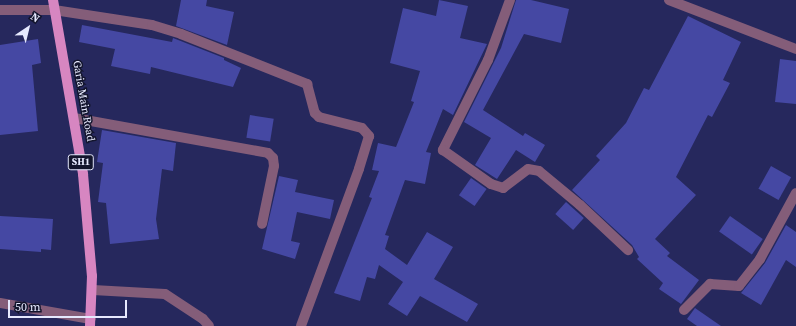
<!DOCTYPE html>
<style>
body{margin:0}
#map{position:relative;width:796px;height:326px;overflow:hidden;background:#26285d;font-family:"Source Serif 4",serif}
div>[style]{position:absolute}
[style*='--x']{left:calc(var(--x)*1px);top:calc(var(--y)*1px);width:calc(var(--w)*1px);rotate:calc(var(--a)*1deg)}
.building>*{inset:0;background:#4548a3;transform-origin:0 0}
.minor>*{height:10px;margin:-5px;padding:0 5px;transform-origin:5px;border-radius:5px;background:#845d79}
.primary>*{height:10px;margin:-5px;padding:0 5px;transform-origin:5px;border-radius:5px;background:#d786c1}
span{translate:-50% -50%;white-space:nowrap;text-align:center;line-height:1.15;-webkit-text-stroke:3px #13152d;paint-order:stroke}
.shield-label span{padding:1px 3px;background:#13152d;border:1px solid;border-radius:3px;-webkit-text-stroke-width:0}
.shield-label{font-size:10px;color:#e6e9fe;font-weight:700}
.street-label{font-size:11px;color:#e6e9fe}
.north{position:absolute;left:8px;top:8px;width:40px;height:40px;-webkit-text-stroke:3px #13152d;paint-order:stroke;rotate:35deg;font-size:11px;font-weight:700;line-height:16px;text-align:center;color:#e6e9fe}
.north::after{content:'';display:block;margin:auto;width:14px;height:18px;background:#e6e9fe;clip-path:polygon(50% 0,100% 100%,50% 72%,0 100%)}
.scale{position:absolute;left:8px;top:300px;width:119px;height:18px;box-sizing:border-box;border:2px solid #e6e9fe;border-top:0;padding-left:5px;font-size:12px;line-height:14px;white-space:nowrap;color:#e6e9fe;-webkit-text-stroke:3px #13152d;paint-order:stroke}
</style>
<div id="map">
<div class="building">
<div style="clip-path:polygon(181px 0,207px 0,206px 6px,234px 12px,227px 45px,176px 26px)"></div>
<div style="clip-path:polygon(439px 0,468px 6px,460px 38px,487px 44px,453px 115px,443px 109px,426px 152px,431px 153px,425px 184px,405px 180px,385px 235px,389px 236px,385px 249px,407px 265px,427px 232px,453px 247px,434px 279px,478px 304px,467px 322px,420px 296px,407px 316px,388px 304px,403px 282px,379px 265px,375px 279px,367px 277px,360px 301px,334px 293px,372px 198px,369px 197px,379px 171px,372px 170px,378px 143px,396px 147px,414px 102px,411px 101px,420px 71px,390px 63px,403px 8px,436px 16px)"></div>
<div style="clip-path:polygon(516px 0,531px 0,569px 9px,561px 43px,524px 34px,483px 110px,523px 136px,525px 133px,545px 145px,535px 162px,516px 150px,497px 179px,475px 165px,491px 138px,464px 122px,501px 48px)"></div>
<div style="clip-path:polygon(688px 16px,741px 42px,723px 80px,730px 83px,712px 117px,708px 115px,676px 177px,696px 195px,655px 239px,670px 253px,667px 256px,699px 280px,681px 304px,659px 289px,663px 283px,637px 259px,639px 257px,632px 245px,572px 190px,600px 160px,596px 156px,626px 123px,644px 88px,649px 90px)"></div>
<div style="clip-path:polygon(82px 25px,172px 42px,173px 38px,224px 58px,224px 60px,241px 68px,233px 87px,151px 67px,150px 74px,111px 66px,115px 49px,79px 42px)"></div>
<div style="clip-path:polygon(38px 39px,41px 63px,32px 65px,38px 131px,0 135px,0 45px)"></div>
<div style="clip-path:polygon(780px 59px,796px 61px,796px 104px,775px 102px)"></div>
<div style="left:250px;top:115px;width:24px;height:23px;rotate:9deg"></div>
<div style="clip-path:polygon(102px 130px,176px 143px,173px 171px,162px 169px,156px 219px,159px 239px,110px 244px,106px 203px,98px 202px,103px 163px,97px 162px)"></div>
<div style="left:771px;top:166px;width:23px;height:26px;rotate:29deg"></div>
<div style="clip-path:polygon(279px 176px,298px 180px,295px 192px,334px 200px,330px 219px,297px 212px,291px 241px,300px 243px,295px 259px,262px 249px)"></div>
<div style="left:471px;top:178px;width:19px;height:21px;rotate:35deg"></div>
<div style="left:566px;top:202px;width:24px;height:16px;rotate:42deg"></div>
<div style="clip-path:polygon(0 216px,53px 219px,51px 250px,41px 249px,41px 252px,0 249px)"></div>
<div style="left:730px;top:216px;width:40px;height:19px;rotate:35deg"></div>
<div style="clip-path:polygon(786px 225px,796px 232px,796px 267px,786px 260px,761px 305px,741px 293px,765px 263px)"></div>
<div style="clip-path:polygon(695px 308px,721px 326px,697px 326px,687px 319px)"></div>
</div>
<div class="minor">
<div style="--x:510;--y:0;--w:64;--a:110.1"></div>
<div style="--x:488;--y:60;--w:101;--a:116.6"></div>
<div style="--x:443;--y:150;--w:59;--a:35.3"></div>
<div style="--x:491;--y:184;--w:13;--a:18"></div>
<div style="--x:503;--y:188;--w:31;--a:-37"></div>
<div style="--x:528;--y:169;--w:11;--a:10"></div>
<div style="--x:539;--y:171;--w:53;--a:39.7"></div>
<div style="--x:580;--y:205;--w:66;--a:43.2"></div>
<div style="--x:669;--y:0;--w:136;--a:21.1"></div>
<div style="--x:0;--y:10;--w:54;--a:0"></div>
<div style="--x:54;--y:10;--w:99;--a:8.7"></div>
<div style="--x:152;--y:25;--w:30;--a:17"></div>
<div style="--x:181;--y:34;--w:136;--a:21.6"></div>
<div style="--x:307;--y:84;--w:30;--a:75"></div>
<div style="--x:315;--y:113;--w:6;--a:45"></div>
<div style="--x:319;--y:117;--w:44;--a:14.3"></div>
<div style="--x:362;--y:128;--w:11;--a:49"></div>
<div style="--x:369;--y:136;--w:34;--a:107"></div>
<div style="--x:359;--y:169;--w:167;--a:110.3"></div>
<div style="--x:74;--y:118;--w:197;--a:10.2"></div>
<div style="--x:268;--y:153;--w:7;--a:45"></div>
<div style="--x:273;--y:158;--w:8;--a:83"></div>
<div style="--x:274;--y:166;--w:59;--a:101.7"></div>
<div style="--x:93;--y:290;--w:72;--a:3.2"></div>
<div style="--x:165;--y:294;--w:45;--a:33.3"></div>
<div style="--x:203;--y:319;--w:9;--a:49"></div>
<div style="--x:0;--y:303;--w:92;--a:10"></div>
<div style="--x:684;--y:310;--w:37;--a:-45"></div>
<div style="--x:710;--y:284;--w:29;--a:4"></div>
<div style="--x:739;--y:286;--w:34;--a:-52"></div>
<div style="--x:760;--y:259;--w:75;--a:-61.4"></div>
</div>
<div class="primary">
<div style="--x:53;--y:0;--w:177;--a:80.2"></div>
<div style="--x:83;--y:174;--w:102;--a:85"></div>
<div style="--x:92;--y:276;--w:50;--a:92.3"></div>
</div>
<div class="shield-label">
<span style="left:81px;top:162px">SH1</span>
</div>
<div class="street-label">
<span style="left:83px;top:101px;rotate:80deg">Garia Main Road</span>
</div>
<div class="north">N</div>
<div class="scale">50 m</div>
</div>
